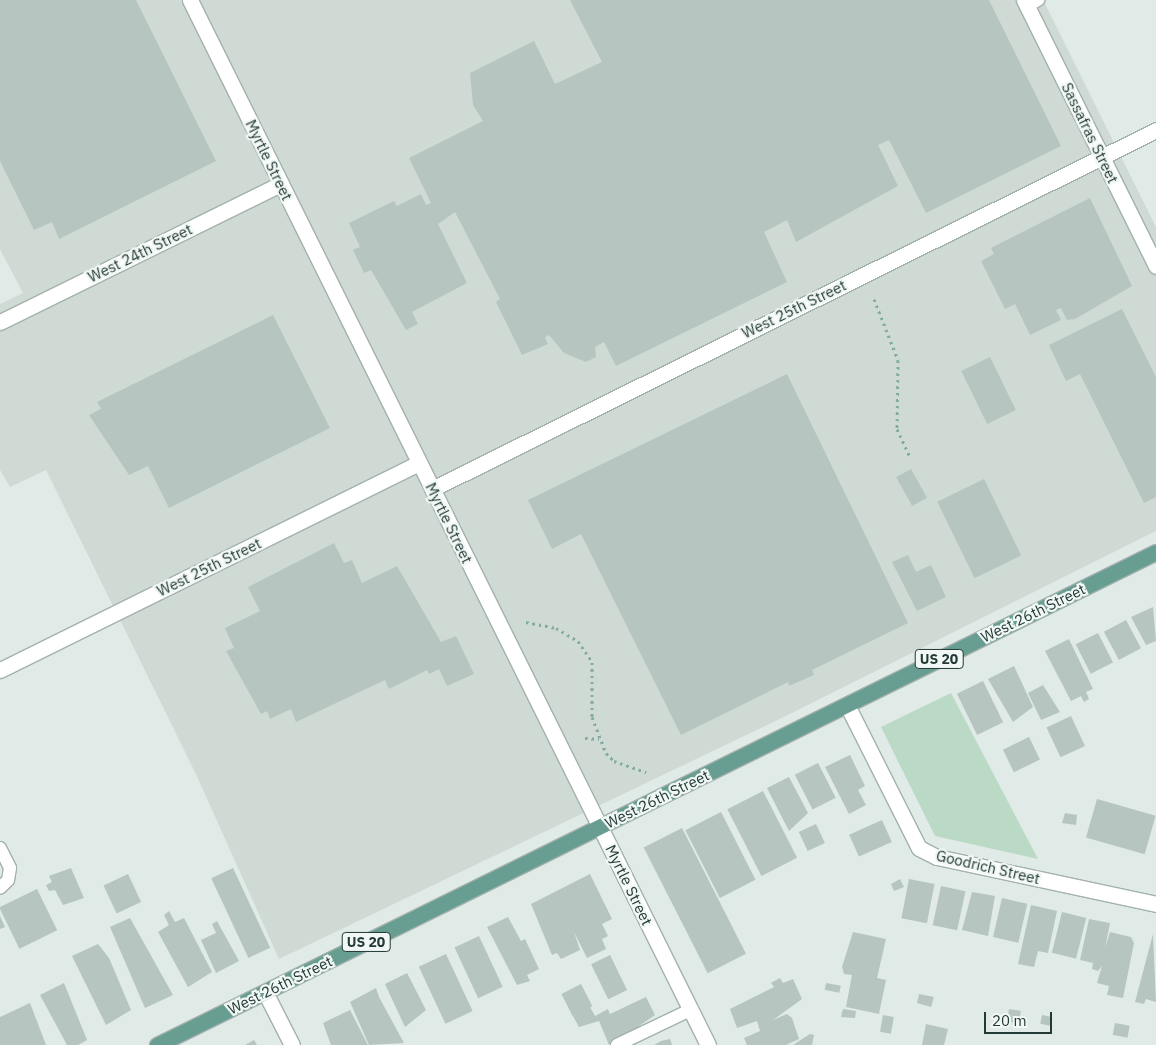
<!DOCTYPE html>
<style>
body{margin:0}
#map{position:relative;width:1156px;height:1045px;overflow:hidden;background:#e0eae6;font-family:"IBM Plex Sans",sans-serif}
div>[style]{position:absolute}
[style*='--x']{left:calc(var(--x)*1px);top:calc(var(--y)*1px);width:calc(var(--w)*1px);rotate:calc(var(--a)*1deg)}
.built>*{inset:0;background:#cfdad5}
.green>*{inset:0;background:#bbdac5}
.building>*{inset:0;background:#b6c5c0;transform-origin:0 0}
.path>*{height:3px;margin-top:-1.5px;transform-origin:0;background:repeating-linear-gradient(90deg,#83aca1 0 2.5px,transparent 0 6.5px)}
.roads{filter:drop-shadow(1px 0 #a3b1ad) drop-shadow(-1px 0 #a3b1ad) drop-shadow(0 1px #a3b1ad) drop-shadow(0 -1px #a3b1ad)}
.service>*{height:12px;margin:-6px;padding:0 6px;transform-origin:6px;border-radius:6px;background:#fff}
.minor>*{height:15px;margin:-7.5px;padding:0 7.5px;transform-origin:7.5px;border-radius:7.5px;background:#fff}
.tertiary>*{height:15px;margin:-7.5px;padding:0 7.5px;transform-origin:7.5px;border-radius:7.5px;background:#fff}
.primary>*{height:15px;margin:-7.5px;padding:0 7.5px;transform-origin:7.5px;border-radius:7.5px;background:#689d92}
span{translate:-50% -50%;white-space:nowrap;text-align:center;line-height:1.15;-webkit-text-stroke:4.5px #f1f7f4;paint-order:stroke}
.shield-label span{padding:1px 4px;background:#f1f7f4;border:1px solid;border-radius:4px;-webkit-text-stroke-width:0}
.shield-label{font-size:14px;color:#223935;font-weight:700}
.street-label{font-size:15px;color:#223935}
.scale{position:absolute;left:984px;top:1012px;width:68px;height:22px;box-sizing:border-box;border:2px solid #223935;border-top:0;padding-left:6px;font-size:15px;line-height:18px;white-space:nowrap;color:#223935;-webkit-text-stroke:4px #f1f7f4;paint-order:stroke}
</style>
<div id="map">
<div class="built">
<div style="clip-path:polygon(0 0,1043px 0,1156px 227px,1156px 531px,792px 713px,279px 959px,195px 772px,46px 470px,10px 487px,0 470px,0 304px,23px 293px,0 249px)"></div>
</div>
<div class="green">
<div style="clip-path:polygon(951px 693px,1038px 859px,935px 836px,881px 727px)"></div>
</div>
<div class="building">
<div style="clip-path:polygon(0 0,136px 0,216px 161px,59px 239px,52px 222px,34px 230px,0 161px)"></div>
<div style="clip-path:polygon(570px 0,989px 0,1061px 146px,926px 213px,889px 140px,878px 145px,898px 186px,796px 242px,787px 220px,764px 232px,787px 282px,616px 366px,604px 342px,595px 347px,596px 357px,586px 362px,564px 353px,549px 335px,545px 337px,548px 344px,522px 355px,496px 302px,500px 299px,455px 212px,438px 224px,467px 283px,412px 312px,418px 324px,406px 330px,371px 270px,364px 273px,353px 250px,360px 247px,349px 223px,394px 201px,397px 206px,421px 194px,426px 205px,431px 203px,409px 158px,483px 121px,473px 105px,470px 73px,534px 41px,555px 84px,602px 62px)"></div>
<div style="clip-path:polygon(1090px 198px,1132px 286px,1075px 319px,1067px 320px,1061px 308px,1056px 310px,1061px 320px,1030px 335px,1015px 304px,1005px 309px,981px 261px,994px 254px,991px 248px)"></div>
<div style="clip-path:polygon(1122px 309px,1156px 377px,1156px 497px,1144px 503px,1080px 374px,1066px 381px,1049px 345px)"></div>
<div style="clip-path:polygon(273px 315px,330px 428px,169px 508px,148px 466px,129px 475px,89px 415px,101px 409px,97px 402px)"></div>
<div style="left:990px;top:357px;width:59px;height:32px;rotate:64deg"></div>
<div style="clip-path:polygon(787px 374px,908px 623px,812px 670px,814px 675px,789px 686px,788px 682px,681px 735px,581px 534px,552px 549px,528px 500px)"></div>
<div style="left:911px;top:469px;width:33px;height:17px;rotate:61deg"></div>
<div style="left:984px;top:479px;width:85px;height:52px;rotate:64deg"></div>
<div style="clip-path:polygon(334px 543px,344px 563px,352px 560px,362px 583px,397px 566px,441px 642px,456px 636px,474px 674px,447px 686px,439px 669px,429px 674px,427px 670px,389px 689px,385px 680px,296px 722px,291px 709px,270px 719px,267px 711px,261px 714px,226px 651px,234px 648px,225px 628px,260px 611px,248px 587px)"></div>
<div style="clip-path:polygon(908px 555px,916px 572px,931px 565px,946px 597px,917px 611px,892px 562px)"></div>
<div style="clip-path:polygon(1153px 607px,1156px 641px,1146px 645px,1131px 617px)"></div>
<div style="left:1126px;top:620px;width:32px;height:25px;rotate:62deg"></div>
<div style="left:1098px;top:633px;width:33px;height:25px;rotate:63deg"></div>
<div style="clip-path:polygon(1069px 639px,1093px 689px,1086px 692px,1089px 699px,1084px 702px,1081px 696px,1071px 701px,1045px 651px)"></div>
<div style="clip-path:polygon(1014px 666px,1033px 707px,1013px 722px,988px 679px)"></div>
<div style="left:983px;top:681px;width:46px;height:29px;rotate:64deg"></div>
<div style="clip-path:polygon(1043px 685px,1060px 712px,1041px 720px,1028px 693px)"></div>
<div style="left:1071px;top:716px;width:33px;height:27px;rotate:65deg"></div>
<div style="left:1029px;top:737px;width:25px;height:29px;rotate:64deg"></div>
<div style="clip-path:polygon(850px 755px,865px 786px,858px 790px,866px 805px,849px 814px,825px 767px)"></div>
<div style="left:818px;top:763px;width:39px;height:26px;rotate:63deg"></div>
<div style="clip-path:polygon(789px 777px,808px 813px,789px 831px,767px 788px)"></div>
<div style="left:763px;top:791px;width:75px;height:40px;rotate:63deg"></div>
<div style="left:1097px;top:799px;width:61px;height:40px;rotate:16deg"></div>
<div style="left:721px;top:812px;width:76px;height:40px;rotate:63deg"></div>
<div style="clip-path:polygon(1065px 813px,1077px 815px,1076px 825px,1062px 823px)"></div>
<div style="left:882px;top:820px;width:24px;height:36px;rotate:66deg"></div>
<div style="left:816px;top:824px;width:21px;height:19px;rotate:65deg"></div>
<div style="left:682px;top:828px;width:141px;height:43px;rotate:63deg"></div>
<div style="clip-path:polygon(71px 868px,84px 898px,63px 905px,55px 890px,49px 891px,46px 885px,52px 882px,49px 876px)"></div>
<div style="left:233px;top:868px;width:88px;height:24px;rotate:65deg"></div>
<div style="left:128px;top:874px;width:31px;height:27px;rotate:65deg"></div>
<div style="clip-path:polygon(590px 874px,612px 919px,602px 924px,608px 936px,602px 939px,606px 949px,587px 958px,574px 932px,580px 950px,561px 959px,557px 953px,552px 955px,531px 904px)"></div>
<div style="clip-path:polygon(900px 879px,904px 887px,894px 891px,891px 884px)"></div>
<div style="left:909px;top:879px;width:26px;height:40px;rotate:11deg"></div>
<div style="left:941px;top:886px;width:25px;height:40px;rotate:12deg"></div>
<div style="left:37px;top:889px;width:46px;height:42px;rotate:64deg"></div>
<div style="clip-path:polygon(972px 892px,995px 896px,988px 936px,962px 930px)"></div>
<div style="left:1002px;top:898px;width:26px;height:40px;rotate:13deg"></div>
<div style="clip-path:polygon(1031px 905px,1057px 911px,1048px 953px,1038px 951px,1034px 967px,1018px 964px)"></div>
<div style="clip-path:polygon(169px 911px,175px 922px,184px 918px,212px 972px,188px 987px,158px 932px,169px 925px,164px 915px)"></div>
<div style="left:1062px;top:912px;width:25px;height:42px;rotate:14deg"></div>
<div style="clip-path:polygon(0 916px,5px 927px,0 929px)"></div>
<div style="clip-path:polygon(508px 917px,521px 941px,525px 939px,539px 969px,527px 975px,530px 981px,517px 985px,487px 927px)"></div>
<div style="clip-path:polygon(130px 918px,173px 995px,145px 1008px,110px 927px)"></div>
<div style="clip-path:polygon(1089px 919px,1110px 923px,1105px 948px,1110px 932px,1131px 937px,1134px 943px,1123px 998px,1107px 995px,1109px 986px,1097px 983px,1102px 966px,1098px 971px,1092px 969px,1093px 963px,1080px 960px)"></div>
<div style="clip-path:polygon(217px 921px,239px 961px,216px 973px,201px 940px,216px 933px,212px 924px)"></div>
<div style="clip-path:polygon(853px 932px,886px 939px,877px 978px,886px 980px,879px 1014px,846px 1007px,852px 975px,844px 974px,842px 967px)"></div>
<div style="clip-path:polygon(1153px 934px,1156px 1002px,1146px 999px,1144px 1004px,1135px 1002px)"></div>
<div style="left:479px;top:936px;width:56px;height:27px;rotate:65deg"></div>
<div style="clip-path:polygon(98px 944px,109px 958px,131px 1010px,106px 1025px,72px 956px)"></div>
<div style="left:446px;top:954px;width:63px;height:30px;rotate:65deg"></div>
<div style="left:610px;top:955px;width:39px;height:21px;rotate:64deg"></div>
<div style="clip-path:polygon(407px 973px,426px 1010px,405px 1027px,385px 984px)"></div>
<div style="clip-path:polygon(780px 978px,783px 983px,793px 979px,802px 999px,773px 1020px,787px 1014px,792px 1018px,799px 1039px,786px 1045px,747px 1045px,744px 1038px,760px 1031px,757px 1021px,737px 1028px,730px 1009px,774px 987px,771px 983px)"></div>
<div style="clip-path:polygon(64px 983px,87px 1040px,78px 1045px,67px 1045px,40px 995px)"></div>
<div style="left:826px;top:983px;width:15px;height:7px;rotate:11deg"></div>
<div style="left:581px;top:984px;width:25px;height:22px;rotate:63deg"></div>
<div style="clip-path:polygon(376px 988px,379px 997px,404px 1043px,369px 1045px,350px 1002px)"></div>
<div style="clip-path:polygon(919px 994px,934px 997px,931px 1007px,917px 1003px)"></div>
<div style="clip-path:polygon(646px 997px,655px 1015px,639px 1026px,641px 1030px,609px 1045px,599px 1021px,579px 1027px,573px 1016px,590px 1007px,595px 1016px,608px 1009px,610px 1014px)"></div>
<div style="clip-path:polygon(30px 1003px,46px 1045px,0 1045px,0 1017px)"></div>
<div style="clip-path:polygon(843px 1009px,856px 1011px,855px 1018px,841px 1017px)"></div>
<div style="left:1009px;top:1009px;width:12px;height:13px;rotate:9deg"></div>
<div style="clip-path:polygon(350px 1010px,368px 1045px,331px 1045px,323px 1023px)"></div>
<div style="left:883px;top:1015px;width:11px;height:17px;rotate:10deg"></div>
<div style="left:1042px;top:1015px;width:10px;height:9px;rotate:11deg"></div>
<div style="left:1115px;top:1023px;width:15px;height:12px;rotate:11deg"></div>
<div style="clip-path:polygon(926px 1024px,948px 1029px,944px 1045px,922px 1045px)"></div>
<div style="clip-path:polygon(810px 1034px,814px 1035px,812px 1045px,793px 1045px)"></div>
<div style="clip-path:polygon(670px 1039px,672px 1045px,654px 1045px,661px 1041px)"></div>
<div style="clip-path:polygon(254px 1040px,257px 1045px,245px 1045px)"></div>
</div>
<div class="path">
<div style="--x:874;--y:299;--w:66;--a:68.5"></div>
<div style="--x:898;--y:360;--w:69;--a:90.8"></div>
<div style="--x:897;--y:429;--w:29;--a:65"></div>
<div style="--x:526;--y:622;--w:31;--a:11"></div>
<div style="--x:556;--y:628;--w:26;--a:31"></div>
<div style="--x:578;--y:641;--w:25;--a:56"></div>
<div style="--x:592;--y:662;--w:55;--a:90"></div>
<div style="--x:592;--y:717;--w:39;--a:69"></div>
<div style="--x:606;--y:753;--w:11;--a:45"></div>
<div style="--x:614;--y:761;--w:34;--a:19"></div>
<div style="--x:585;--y:738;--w:14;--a:4"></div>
</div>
<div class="roads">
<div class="service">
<div style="--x:1027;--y:6;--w:13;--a:-29"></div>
<div style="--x:0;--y:848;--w:22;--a:63"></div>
<div style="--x:10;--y:868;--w:12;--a:99"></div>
<div style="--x:8;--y:880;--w:11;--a:135"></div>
<div style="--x:617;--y:1045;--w:81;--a:-25.6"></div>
</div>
<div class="minor">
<div style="--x:190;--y:0;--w:1166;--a:63.63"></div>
<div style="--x:0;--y:322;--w:313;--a:-26.2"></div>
<div style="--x:432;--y:489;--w:808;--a:-26.37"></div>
<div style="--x:0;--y:670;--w:467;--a:-26.3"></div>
<div style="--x:847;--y:705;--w:160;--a:63.3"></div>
<div style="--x:919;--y:848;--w:20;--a:27"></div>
<div style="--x:937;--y:857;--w:224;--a:12.1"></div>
<div style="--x:265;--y:992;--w:59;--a:63"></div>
</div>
<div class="tertiary">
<div style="--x:1024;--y:0;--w:297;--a:63.6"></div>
</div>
<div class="primary">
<div style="--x:157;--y:1045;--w:1114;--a:-26.27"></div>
</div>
</div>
<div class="shield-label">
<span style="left:939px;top:659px">US 20</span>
<span style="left:366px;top:942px">US 20</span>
</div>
<div class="street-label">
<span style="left:1090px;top:133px;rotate:64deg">Sassafras Street</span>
<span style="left:269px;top:160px;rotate:64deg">Myrtle Street</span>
<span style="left:140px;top:253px;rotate:-26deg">West 24th Street</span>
<span style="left:794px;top:309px;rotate:-26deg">West 25th Street</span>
<span style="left:449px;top:523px;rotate:64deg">Myrtle Street</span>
<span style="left:209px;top:567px;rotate:-26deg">West 25th Street</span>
<span style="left:1033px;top:613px;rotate:-26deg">West 26th Street</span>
<span style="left:657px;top:799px;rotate:-26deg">West 26th Street</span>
<span style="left:988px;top:867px;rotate:13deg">Goodrich Street</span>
<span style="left:629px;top:885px;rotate:64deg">Myrtle Street</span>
<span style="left:280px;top:985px;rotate:-26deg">West 26th Street</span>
</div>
<div class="scale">20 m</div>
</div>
